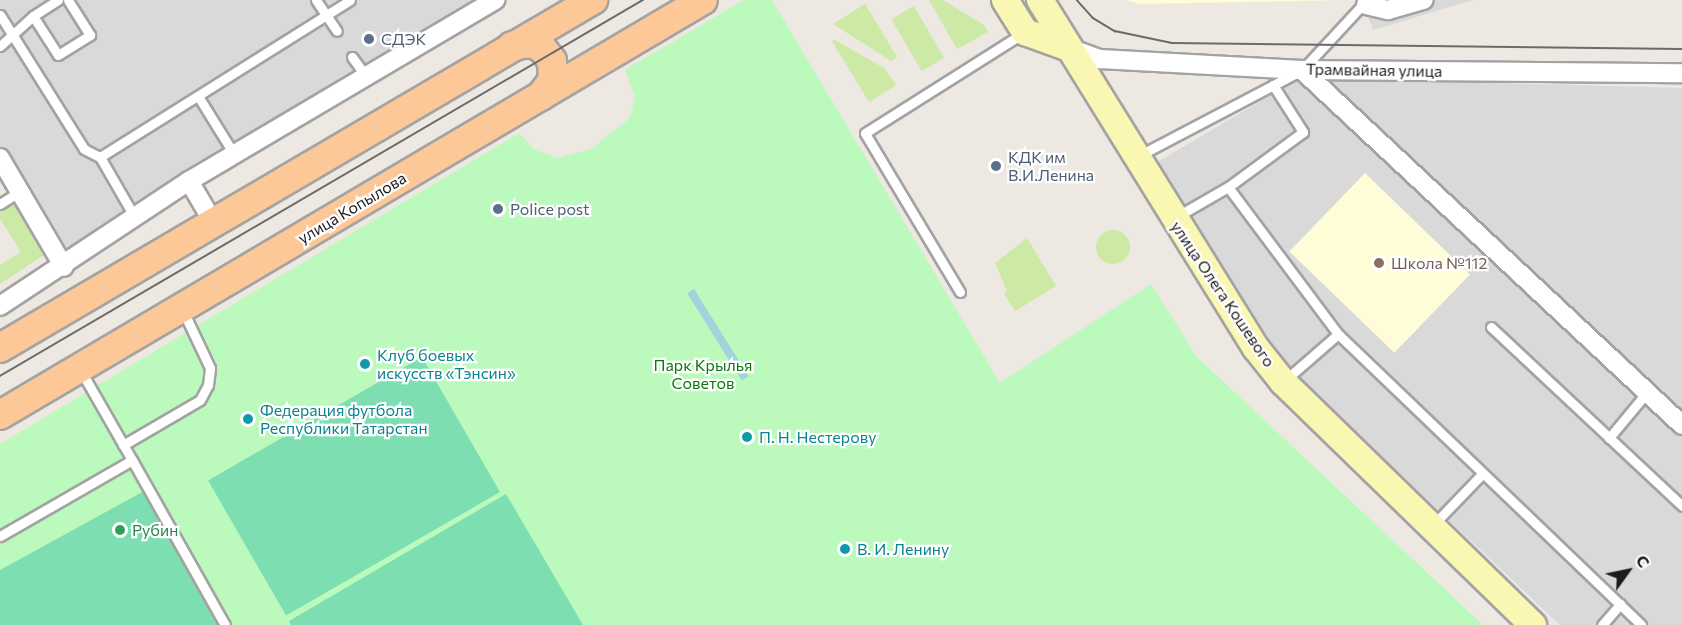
<!DOCTYPE html>
<meta charset="utf-8">
<style>
body{margin:0}
#map{position:relative;width:1682px;height:625px;overflow:hidden;background:#ede8e1;font-family:Commissioner,sans-serif}
div>[style]{position:absolute}
[style*='--x']{left:calc(var(--x)*1px);top:calc(var(--y)*1px);width:calc(var(--w)*1px);rotate:calc(var(--a)*1deg)}
.residential>*{inset:0;background:#dad9d9}
.education>*{inset:0;background:#fffcd8;transform-origin:0 0}
.grass>*{inset:0;background:#cce9a5;transform-origin:0 0}
.round{border-radius:50%}
.park>*{inset:0;background:#bcf9bc}
.pitch>*{inset:0;background:#7ddeb1;transform-origin:0 0}
.water>*{inset:0;background:#a0d3dc;transform-origin:0 0}
.roads{filter:drop-shadow(2px 0 #a3a3a3) drop-shadow(-2px 0 #a3a3a3) drop-shadow(0 2px #a3a3a3) drop-shadow(0 -2px #a3a3a3)}
.lane>*{height:9px;margin:-4.5px;padding:0 4.5px;transform-origin:4.5px;border-radius:4.5px;background:#fff}
.street>*{height:18px;margin:-9px;padding:0 9px;transform-origin:9px;border-radius:9px;background:#fff}
.secondary>*{height:26px;margin:-13px;padding:0 13px;transform-origin:13px;border-radius:13px;background:#faf7b3}
.primary>*{height:28px;margin:-14px;padding:0 14px;transform-origin:14px;border-radius:14px;background:#fcc897}
.tram>*{height:1.5px;margin:-0.75px;padding:0 0.75px;transform-origin:0.75px;border-radius:0.75px;background:#6a6a6a}
.dots>*{width:16px;height:16px;translate:-50% -50%;box-sizing:border-box;border:3px solid #fff;border-radius:50%}
span{translate:-50% -50%;white-space:nowrap;text-align:center;line-height:1.15;-webkit-text-stroke:4.5px #fff;paint-order:stroke}
.service-label{font-size:16px;color:#4e5e75}
.left{translate:0 -50%;text-align:left}
.street-label{font-size:16px;color:#1c1c1c}
.education-label{font-size:16px;color:#785e54}
.culture-label{font-size:16px;color:#0d838f}
.park-label{font-size:16px;color:#0a790a}
.leisure-label{font-size:16px;color:#27864d}
.north{position:absolute;left:1598px;top:541px;width:60px;height:60px;-webkit-text-stroke:4px #fff;paint-order:stroke;rotate:57deg;font-size:16px;font-weight:700;line-height:24px;text-align:center;color:#1c1c1c}
.north::after{content:'';display:block;margin:auto;width:21px;height:27px;background:#1c1c1c;clip-path:polygon(50% 0,100% 100%,50% 72%,0 100%)}
</style>
<div id="map">
<div class="residential">
<div style="clip-path:polygon(0 0,475px 0,61px 255px,0 155px)"></div>
<div style="clip-path:polygon(1362px 0,1473px 0,1373px 30px)"></div>
<div style="clip-path:polygon(1300px 78px,1682px 88px,1682px 625px,1560px 625px,1289px 369px,1149px 167px)"></div>
</div>
<div class="education">
<div style="clip-path:polygon(1127px 0,1347px 0,1139px 4px)"></div>
<div style="left:1365px;top:173px;width:146px;height:109px;rotate:44deg"></div>
</div>
<div class="grass">
<div style="clip-path:polygon(929px 0,943px 0,984px 25px,988px 32px,957px 49px)"></div>
<div style="clip-path:polygon(865px 4px,897px 57px,891px 61px,833px 24px)"></div>
<div style="left:914px;top:6px;width:60px;height:26px;rotate:60deg"></div>
<div style="clip-path:polygon(835px 40px,884px 68px,896px 85px,869px 102px,832px 41px)"></div>
<div style="clip-path:polygon(14px 205px,42px 247px,44px 255px,0 284px,0 265px,21px 252px,0 219px,0 209px)"></div>
<div class="round" style="left:1096px;top:230px;width:34px;height:34px"></div>
<div style="clip-path:polygon(1027px 238px,1056px 286px,1015px 311px,1004px 294px,1007px 291px,995px 263px)"></div>
</div>
<div class="park">
<div style="clip-path:polygon(744px 0,772px 0,1000px 383px,1151px 284px,1197px 357px,1483px 625px,0 625px,0 444px,519px 133px,535px 150px,558px 158px,591px 149px,630px 118px,635px 97px,625px 70px)"></div>
</div>
<div class="pitch">
<div style="left:422px;top:357px;width:156px;height:247px;rotate:60deg"></div>
<div style="clip-path:polygon(146px 490px,220px 625px,0 625px,0 570px)"></div>
<div style="clip-path:polygon(506px 494px,583px 625px,291px 625px,289px 621px)"></div>
</div>
<div class="water">
<div style="left:694px;top:289px;width:103px;height:8px;rotate:58deg"></div>
</div>
<div class="roads">
<div class="lane">
<div style="--x:316;--y:0;--w:37;--a:56"></div>
<div style="--x:0;--y:15;--w:158;--a:57.9"></div>
<div style="--x:84;--y:149;--w:18;--a:27"></div>
<div style="--x:100;--y:157;--w:68;--a:60"></div>
<div style="--x:33;--y:16;--w:46;--a:57.3"></div>
<div style="--x:58;--y:55;--w:38;--a:-32"></div>
<div style="--x:90;--y:35;--w:41;--a:-122.2"></div>
<div style="--x:0;--y:46;--w:45;--a:-42.3"></div>
<div style="--x:33;--y:16;--w:30;--a:-33"></div>
<div style="--x:352;--y:57;--w:24;--a:54"></div>
<div style="--x:1273;--y:85;--w:56;--a:57.4"></div>
<div style="--x:1303;--y:132;--w:93;--a:143.7"></div>
<div style="--x:1228;--y:187;--w:184;--a:53.2"></div>
<div style="--x:1338;--y:334;--w:420;--a:43.8"></div>
<div style="--x:198;--y:96;--w:68;--a:58.2"></div>
<div style="--x:1140;--y:155;--w:183;--a:-27.7"></div>
<div style="--x:1302;--y:70;--w:93;--a:-47.2"></div>
<div style="--x:100;--y:157;--w:295;--a:-32.1"></div>
<div style="--x:0;--y:204;--w:24;--a:-33"></div>
<div style="--x:1176;--y:217;--w:60;--a:-30"></div>
<div style="--x:960;--y:292;--w:185;--a:-120.9"></div>
<div style="--x:865;--y:133;--w:187;--a:-32.3"></div>
<div style="--x:1491;--y:327;--w:262;--a:43.1"></div>
<div style="--x:81;--y:371;--w:103;--a:60.2"></div>
<div style="--x:1283;--y:382;--w:73;--a:-41.1"></div>
<div style="--x:1609;--y:438;--w:60;--a:-50.4"></div>
<div style="--x:123;--y:445;--w:89;--a:-30.3"></div>
<div style="--x:200;--y:400;--w:17;--a:-62"></div>
<div style="--x:208;--y:385;--w:17;--a:-83"></div>
<div style="--x:210;--y:368;--w:63;--a:-115.3"></div>
<div style="--x:1432;--y:526;--w:72;--a:-46.1"></div>
<div style="--x:0;--y:536;--w:152;--a:-29.9"></div>
<div style="--x:132;--y:460;--w:189;--a:60.6"></div>
<div style="--x:1602;--y:625;--w:28;--a:-49"></div>
</div>
<div class="street">
<div style="--x:1366;--y:5;--w:23;--a:13"></div>
<div style="--x:1388;--y:10;--w:37;--a:-16"></div>
<div style="--x:1069;--y:48;--w:33;--a:20"></div>
<div style="--x:1100;--y:59;--w:202;--a:3.1"></div>
<div style="--x:1302;--y:70;--w:380;--a:0.5"></div>
<div style="--x:1302;--y:70;--w:520;--a:43.05"></div>
<div style="--x:0;--y:158;--w:126;--a:59.6"></div>
<div style="--x:189;--y:181;--w:45;--a:59.5"></div>
<div style="--x:0;--y:306;--w:227;--a:-33.5"></div>
<div style="--x:189;--y:181;--w:356;--a:-30.6"></div>
</div>
<div class="secondary">
<div style="--x:1005;--y:0;--w:38;--a:58"></div>
<div style="--x:1025;--y:32;--w:47;--a:20"></div>
<div style="--x:1040;--y:0;--w:410;--a:58.2"></div>
<div style="--x:1256;--y:348;--w:43;--a:51.5"></div>
<div style="--x:1283;--y:382;--w:349;--a:44.2"></div>
</div>
<div class="primary">
<div style="--x:512;--y:46;--w:19;--a:-9"></div>
<div style="--x:531;--y:43;--w:12;--a:24"></div>
<div style="--x:542;--y:48;--w:16;--a:52"></div>
<div style="--x:552;--y:61;--w:19;--a:87"></div>
<div style="--x:553;--y:80;--w:20;--a:127"></div>
<div style="--x:0;--y:348;--w:688;--a:-30.41"></div>
<div style="--x:0;--y:415;--w:816;--a:-30.55"></div>
</div>
</div>
<div class="tram">
<div style="--x:1077;--y:0;--w:24;--a:48"></div>
<div style="--x:1093;--y:18;--w:26;--a:31"></div>
<div style="--x:1115;--y:31;--w:58;--a:11.9"></div>
<div style="--x:1172;--y:43;--w:510;--a:0.67"></div>
<div style="--x:0;--y:376;--w:745;--a:-30.32"></div>
</div>
<div class="dots">
<div style="left:369px;top:39px;background:#5c6f8a"></div>
<div style="left:996px;top:166px;background:#5c6f8a"></div>
<div style="left:498px;top:209px;background:#5c6f8a"></div>
<div style="left:1379px;top:263px;background:#8d6e63"></div>
<div style="left:365px;top:364px;background:#0f9aa8"></div>
<div style="left:248px;top:419px;background:#0f9aa8"></div>
<div style="left:747px;top:437px;background:#0f9aa8"></div>
<div style="left:120px;top:530px;background:#2e9e5b"></div>
<div style="left:845px;top:549px;background:#0f9aa8"></div>
</div>
<div class="service-label">
<span class="left" style="left:381px;top:39px">СДЭК</span>
<span class="left" style="left:1008px;top:166px">КДК им<br>В.И.Ленина</span>
<span class="left" style="left:510px;top:209px">Police post</span>
</div>
<div class="street-label">
<span style="left:1374px;top:70px;rotate:1deg">Трамвайная улица</span>
<span style="left:352px;top:208px;rotate:-31deg">улица Копылова</span>
<span style="left:1223px;top:294px;rotate:56deg">улица Олега Кошевого</span>
</div>
<div class="education-label">
<span class="left" style="left:1391px;top:263px">Школа №112</span>
</div>
<div class="culture-label">
<span class="left" style="left:377px;top:364px">Клуб боевых<br>искусств «Тэнсин»</span>
<span class="left" style="left:260px;top:419px">Федерация футбола<br>Республики Татарстан</span>
<span class="left" style="left:759px;top:437px">П. Н. Нестерову</span>
<span class="left" style="left:857px;top:549px">В. И. Ленину</span>
</div>
<div class="park-label">
<span style="left:703px;top:374px">Парк Крылья<br>Советов</span>
</div>
<div class="leisure-label">
<span class="left" style="left:132px;top:530px">Рубин</span>
</div>
<div class="north">С</div>
</div>
